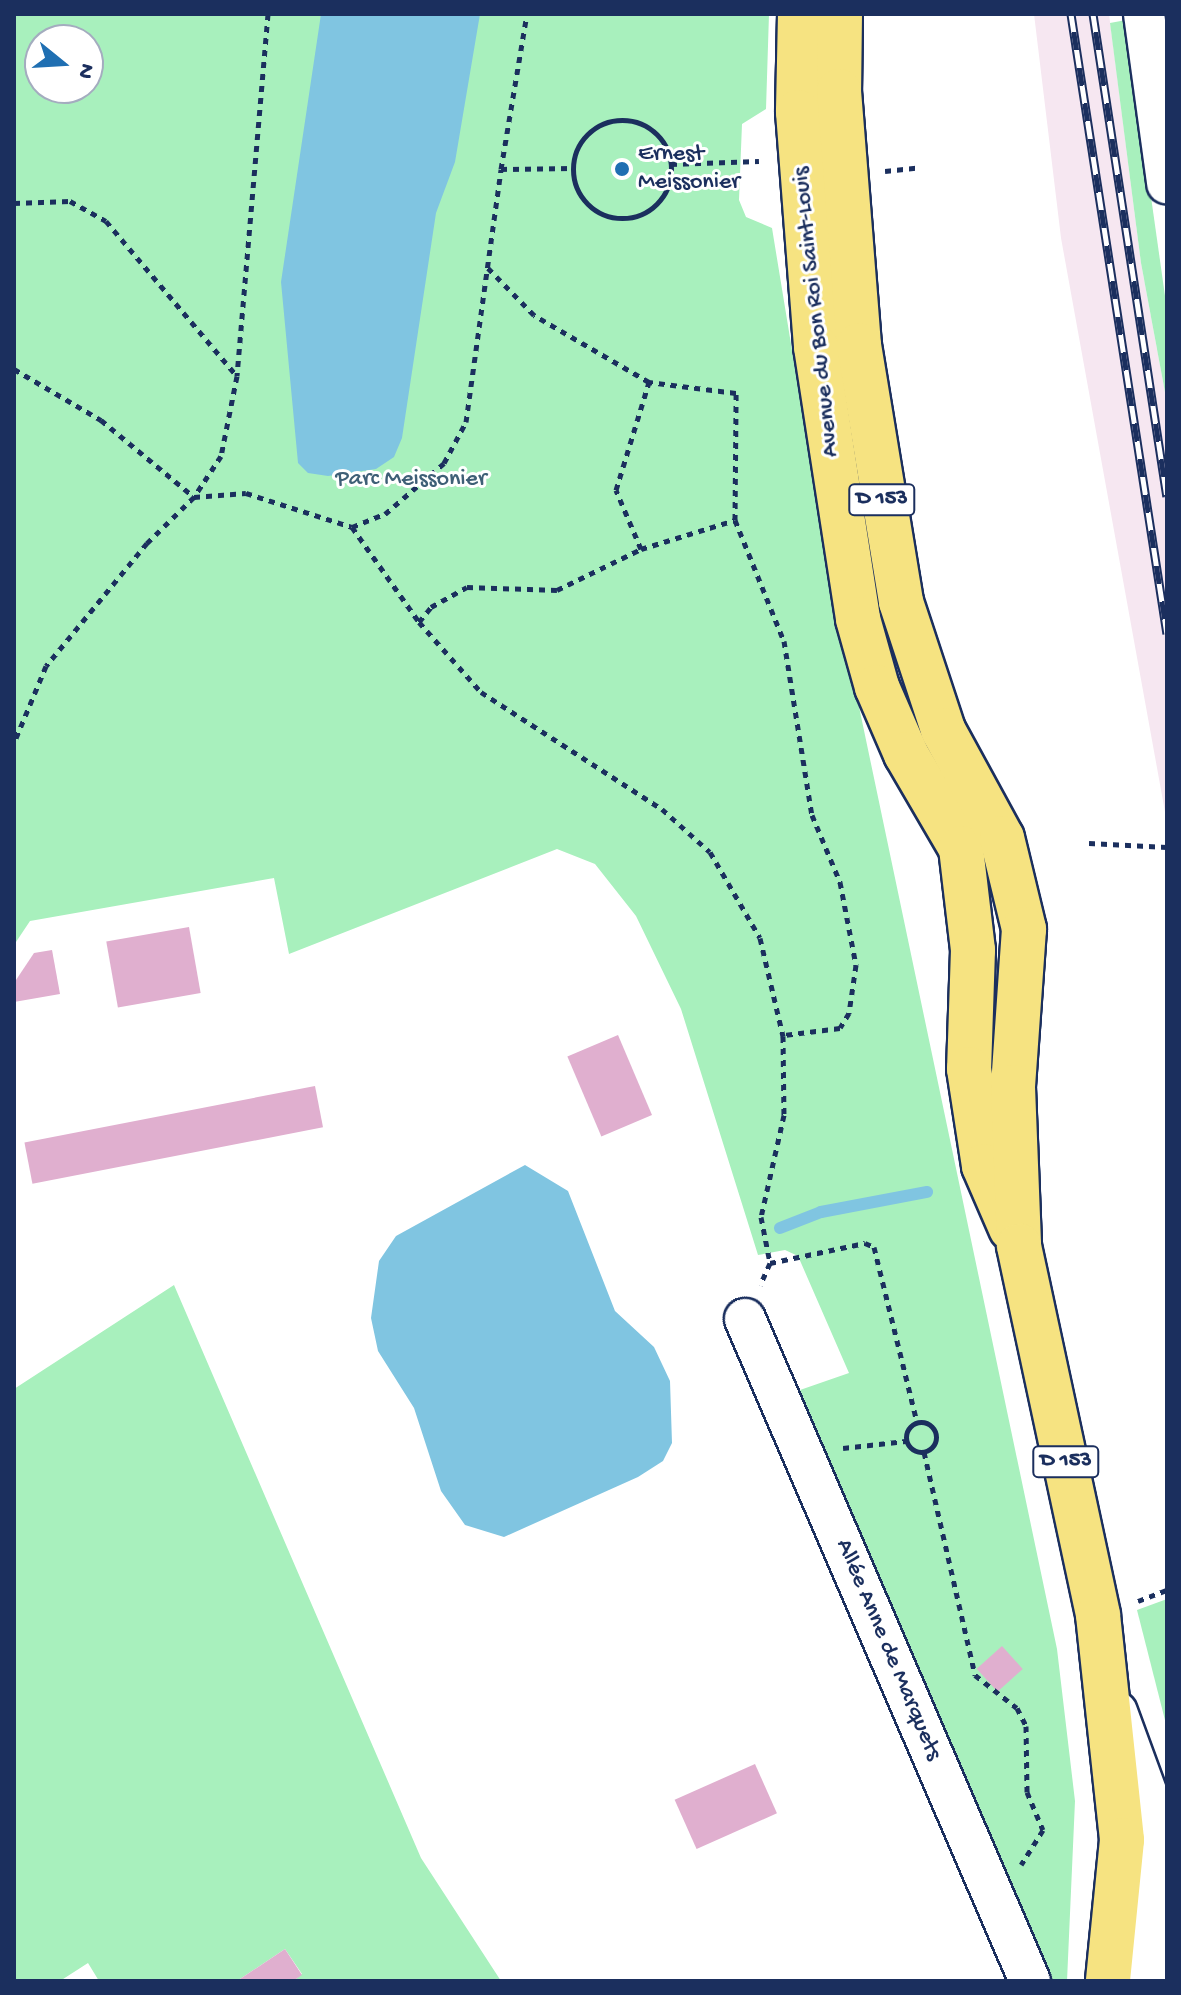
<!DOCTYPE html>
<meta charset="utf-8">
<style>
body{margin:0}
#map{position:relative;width:1181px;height:1995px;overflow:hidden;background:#fff;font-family:"Gochi Hand",sans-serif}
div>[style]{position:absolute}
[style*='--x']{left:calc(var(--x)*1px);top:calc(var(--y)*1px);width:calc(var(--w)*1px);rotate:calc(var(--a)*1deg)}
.built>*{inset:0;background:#f6e7f1}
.green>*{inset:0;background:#a8f0bd}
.water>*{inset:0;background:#80c5e1}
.stream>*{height:12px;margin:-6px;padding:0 6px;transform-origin:6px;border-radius:6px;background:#80c5e1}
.building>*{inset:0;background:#e0afcf;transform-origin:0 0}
.path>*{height:5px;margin-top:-2.5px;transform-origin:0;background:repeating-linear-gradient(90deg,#1b2f5e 0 6px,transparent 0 12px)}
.path>.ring{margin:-2.5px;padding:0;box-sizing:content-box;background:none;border:5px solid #1b2f5e;border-radius:50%}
.roads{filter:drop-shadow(2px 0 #1b2f5e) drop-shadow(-2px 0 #1b2f5e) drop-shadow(0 2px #1b2f5e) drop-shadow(0 -2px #1b2f5e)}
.minor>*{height:40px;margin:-20px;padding:0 20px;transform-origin:20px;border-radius:20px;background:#fff}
.primary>*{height:44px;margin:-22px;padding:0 22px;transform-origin:22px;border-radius:22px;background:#f6e381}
.rail>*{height:9px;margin-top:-4.5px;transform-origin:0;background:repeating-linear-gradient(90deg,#fff 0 18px,#1b2f5e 0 36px);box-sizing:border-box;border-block:2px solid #1b2f5e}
.dots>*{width:22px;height:22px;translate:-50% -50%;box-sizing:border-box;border:4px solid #fff;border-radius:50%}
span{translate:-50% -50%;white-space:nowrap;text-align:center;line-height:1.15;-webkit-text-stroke:6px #fff;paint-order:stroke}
.shield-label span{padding:2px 6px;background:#fff;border:2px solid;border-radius:6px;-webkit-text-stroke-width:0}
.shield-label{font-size:22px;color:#1b2f5e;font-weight:700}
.poi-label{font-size:24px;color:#1b2f5e}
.left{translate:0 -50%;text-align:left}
.street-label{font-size:24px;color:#1b2f5e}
.park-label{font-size:24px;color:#3e5f76}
.frame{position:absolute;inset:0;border:16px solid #1b2f5e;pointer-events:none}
.north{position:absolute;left:24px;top:24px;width:80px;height:80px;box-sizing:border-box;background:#fff;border:2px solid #a4acbf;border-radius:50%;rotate:108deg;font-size:22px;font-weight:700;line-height:32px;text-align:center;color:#1b2f5e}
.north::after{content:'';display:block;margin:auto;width:28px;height:36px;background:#1f6fb2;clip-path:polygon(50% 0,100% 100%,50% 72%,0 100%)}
</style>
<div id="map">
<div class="built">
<div style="clip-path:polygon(1034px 14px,1109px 14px,1141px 263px,1167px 403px,1167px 823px,1061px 238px)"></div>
</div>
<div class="green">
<div style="clip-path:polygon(evenodd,14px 14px,769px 14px,766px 109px,742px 124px,739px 200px,746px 217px,772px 228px,820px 521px,1057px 1649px,1075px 1801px,1067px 1981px,1053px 1981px,800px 1390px,849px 1373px,798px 1256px,785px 1250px,758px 1255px,681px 1009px,636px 916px,595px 864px,557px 849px,289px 954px,274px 878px,30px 921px,14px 945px,14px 14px,40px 40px,88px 40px,88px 88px,40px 88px,40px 40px)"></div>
<div style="clip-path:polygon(1126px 20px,1167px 310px,1167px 403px,1141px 263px,1110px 23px)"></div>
<div style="clip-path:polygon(174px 1285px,421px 1858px,501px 1981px,293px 1981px,302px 1974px,285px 1949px,237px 1981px,99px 1981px,88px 1963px,60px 1981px,14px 1981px,14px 1389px)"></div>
<div style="clip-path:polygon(1167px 1599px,1167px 1728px,1137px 1610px)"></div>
</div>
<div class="water">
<div style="clip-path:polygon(321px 14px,480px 14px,455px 162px,436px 213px,402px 438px,394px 457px,376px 469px,328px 476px,308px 473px,298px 463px,281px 282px)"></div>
<div style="clip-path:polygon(525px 1165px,568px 1191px,615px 1311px,654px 1347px,670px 1381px,672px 1443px,663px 1461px,638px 1477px,504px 1537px,465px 1525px,441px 1491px,414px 1408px,378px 1351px,371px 1318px,379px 1261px,396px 1236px)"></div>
</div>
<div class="stream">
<div style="--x:780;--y:1228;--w:44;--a:-21.3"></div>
<div style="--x:821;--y:1212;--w:108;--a:-10.7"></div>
</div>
<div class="building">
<div style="left:189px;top:927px;width:67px;height:84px;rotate:80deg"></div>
<div style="clip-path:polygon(52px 950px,60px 994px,14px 1002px,14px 983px,34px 953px)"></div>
<div style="left:618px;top:1035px;width:87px;height:55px;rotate:67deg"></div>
<div style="left:315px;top:1086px;width:42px;height:296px;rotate:79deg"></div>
<div style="left:1002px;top:1646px;width:31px;height:34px;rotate:48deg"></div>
<div style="left:755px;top:1764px;width:54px;height:88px;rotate:66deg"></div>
<div style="clip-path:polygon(285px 1949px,302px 1975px,293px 1981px,237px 1981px)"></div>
</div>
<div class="path">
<div style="--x:268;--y:14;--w:363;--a:94.9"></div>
<div style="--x:237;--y:376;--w:82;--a:101.3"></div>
<div style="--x:221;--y:456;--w:49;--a:123.4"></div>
<div style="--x:194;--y:497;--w:52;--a:-4.4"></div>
<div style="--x:246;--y:493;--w:111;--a:17.8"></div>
<div style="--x:352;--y:527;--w:116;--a:54.8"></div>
<div style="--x:419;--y:622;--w:94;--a:48.5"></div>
<div style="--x:481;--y:692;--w:216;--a:32.9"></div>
<div style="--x:662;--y:809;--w:64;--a:41.9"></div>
<div style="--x:710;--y:852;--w:99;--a:59.8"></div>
<div style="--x:760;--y:938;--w:101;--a:76.8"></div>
<div style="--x:783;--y:1036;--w:79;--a:89.3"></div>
<div style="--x:784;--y:1115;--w:105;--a:102.7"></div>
<div style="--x:761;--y:1217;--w:47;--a:78.9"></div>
<div style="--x:770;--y:1263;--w:24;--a:114"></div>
<div class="ring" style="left:573px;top:120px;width:93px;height:93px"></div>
<div style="--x:671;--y:164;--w:88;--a:-2"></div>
<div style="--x:501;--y:169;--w:157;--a:-80.5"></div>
<div style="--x:885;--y:171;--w:31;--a:-6"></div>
<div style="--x:14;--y:203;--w:56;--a:-2"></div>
<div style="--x:70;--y:201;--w:41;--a:29.1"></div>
<div style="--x:106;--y:221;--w:202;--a:49.8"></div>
<div style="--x:14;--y:369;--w:101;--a:30.4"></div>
<div style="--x:101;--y:420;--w:121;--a:39.6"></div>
<div style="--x:194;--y:497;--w:66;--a:135.6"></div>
<div style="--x:147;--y:543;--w:159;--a:129.4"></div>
<div style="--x:46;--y:666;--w:83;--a:112.6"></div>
<div style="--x:735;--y:520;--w:131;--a:68"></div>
<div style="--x:784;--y:641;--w:176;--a:80.9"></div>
<div style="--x:812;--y:815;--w:73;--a:67.3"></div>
<div style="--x:840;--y:882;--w:85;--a:79.1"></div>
<div style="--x:856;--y:965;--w:49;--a:98.3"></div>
<div style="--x:849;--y:1013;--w:17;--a:121"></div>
<div style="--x:840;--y:1028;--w:56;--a:172.9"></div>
<div style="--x:352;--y:527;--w:35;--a:-22"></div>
<div style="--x:385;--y:514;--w:78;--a:-40.8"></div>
<div style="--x:444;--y:463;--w:47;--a:-61.8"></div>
<div style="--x:466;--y:422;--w:255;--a:-82.1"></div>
<div style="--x:501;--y:169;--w:71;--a:-0.8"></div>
<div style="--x:641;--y:549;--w:64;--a:-113"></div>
<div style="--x:616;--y:490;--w:113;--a:-73"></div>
<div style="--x:419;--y:622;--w:19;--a:-51"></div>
<div style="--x:431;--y:607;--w:41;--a:-29.1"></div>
<div style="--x:467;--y:587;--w:90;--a:1.9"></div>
<div style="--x:557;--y:590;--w:93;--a:-26"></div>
<div style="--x:641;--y:549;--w:98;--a:-17.1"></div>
<div style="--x:735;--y:520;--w:127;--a:-89.5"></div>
<div style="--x:736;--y:393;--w:88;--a:-172.8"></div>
<div style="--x:649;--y:382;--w:133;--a:-149.8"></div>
<div style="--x:534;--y:315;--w:66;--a:-134.4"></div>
<div style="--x:1089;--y:843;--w:78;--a:2.9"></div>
<div style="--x:770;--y:1263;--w:97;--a:-11.9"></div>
<div style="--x:865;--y:1243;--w:10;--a:24"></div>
<div style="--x:874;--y:1247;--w:180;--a:76.2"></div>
<div class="ring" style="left:906px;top:1422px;width:25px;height:25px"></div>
<div style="--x:843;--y:1448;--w:63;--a:-6.3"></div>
<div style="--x:924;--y:1452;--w:229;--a:77.1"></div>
<div style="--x:975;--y:1675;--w:53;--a:38.2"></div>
<div style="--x:1017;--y:1708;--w:20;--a:63"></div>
<div style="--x:1026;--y:1726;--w:66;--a:89.1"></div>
<div style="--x:1027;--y:1792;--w:41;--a:67.2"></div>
<div style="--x:1043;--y:1830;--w:41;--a:122.2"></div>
<div style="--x:1138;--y:1601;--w:31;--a:-21"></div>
</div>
<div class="roads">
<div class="minor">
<div style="--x:1144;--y:14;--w:171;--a:82.2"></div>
<div style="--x:745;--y:1319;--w:721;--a:66.71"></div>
<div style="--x:1117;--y:1712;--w:108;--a:69.9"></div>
<div style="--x:1154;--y:1813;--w:168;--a:91.7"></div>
</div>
<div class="primary">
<div style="--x:800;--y:14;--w:98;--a:91.2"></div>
<div style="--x:798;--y:112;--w:236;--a:85.6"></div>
<div style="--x:816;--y:347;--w:275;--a:81.2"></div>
<div style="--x:858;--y:619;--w:71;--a:74.4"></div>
<div style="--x:877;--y:687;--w:73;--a:66.6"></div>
<div style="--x:906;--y:754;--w:109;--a:59.7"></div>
<div style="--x:961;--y:848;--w:103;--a:83.3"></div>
<div style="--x:973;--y:950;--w:119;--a:91.9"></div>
<div style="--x:969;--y:1069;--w:98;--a:81.2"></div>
<div style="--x:984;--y:1166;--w:68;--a:66.5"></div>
<div style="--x:840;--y:14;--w:77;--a:90.7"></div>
<div style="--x:839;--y:91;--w:255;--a:85.5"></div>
<div style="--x:859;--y:345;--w:260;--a:80.7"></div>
<div style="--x:901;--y:602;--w:135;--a:71.8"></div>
<div style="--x:943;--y:730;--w:123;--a:61.4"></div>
<div style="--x:1002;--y:838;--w:94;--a:76.4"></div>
<div style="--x:1024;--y:929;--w:158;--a:94"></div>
<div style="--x:1013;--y:1087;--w:159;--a:87.8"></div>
<div style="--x:1019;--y:1246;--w:377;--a:77.9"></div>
<div style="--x:1098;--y:1615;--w:226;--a:83.9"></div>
<div style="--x:1122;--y:1840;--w:142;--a:95.7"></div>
</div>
</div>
<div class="rail">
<div style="--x:1071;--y:14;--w:627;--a:81.2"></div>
<div style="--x:1093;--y:14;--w:488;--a:81.3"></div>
</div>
<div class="dots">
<div style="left:622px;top:169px;background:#1f6fb2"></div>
</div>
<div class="shield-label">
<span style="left:882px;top:500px">D 153</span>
<span style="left:1066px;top:1462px">D 153</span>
</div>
<div class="poi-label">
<span class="left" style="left:638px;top:169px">Ernest<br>Meissonier</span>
</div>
<div class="street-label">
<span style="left:817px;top:312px;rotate:-96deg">Avenue du Bon Roi Saint-Louis</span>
<span style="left:888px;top:1650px;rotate:67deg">Allée Anne de Marquets</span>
</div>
<div class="park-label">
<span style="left:411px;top:480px">Parc Meissonier</span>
</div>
<div class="frame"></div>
<div class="north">N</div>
</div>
